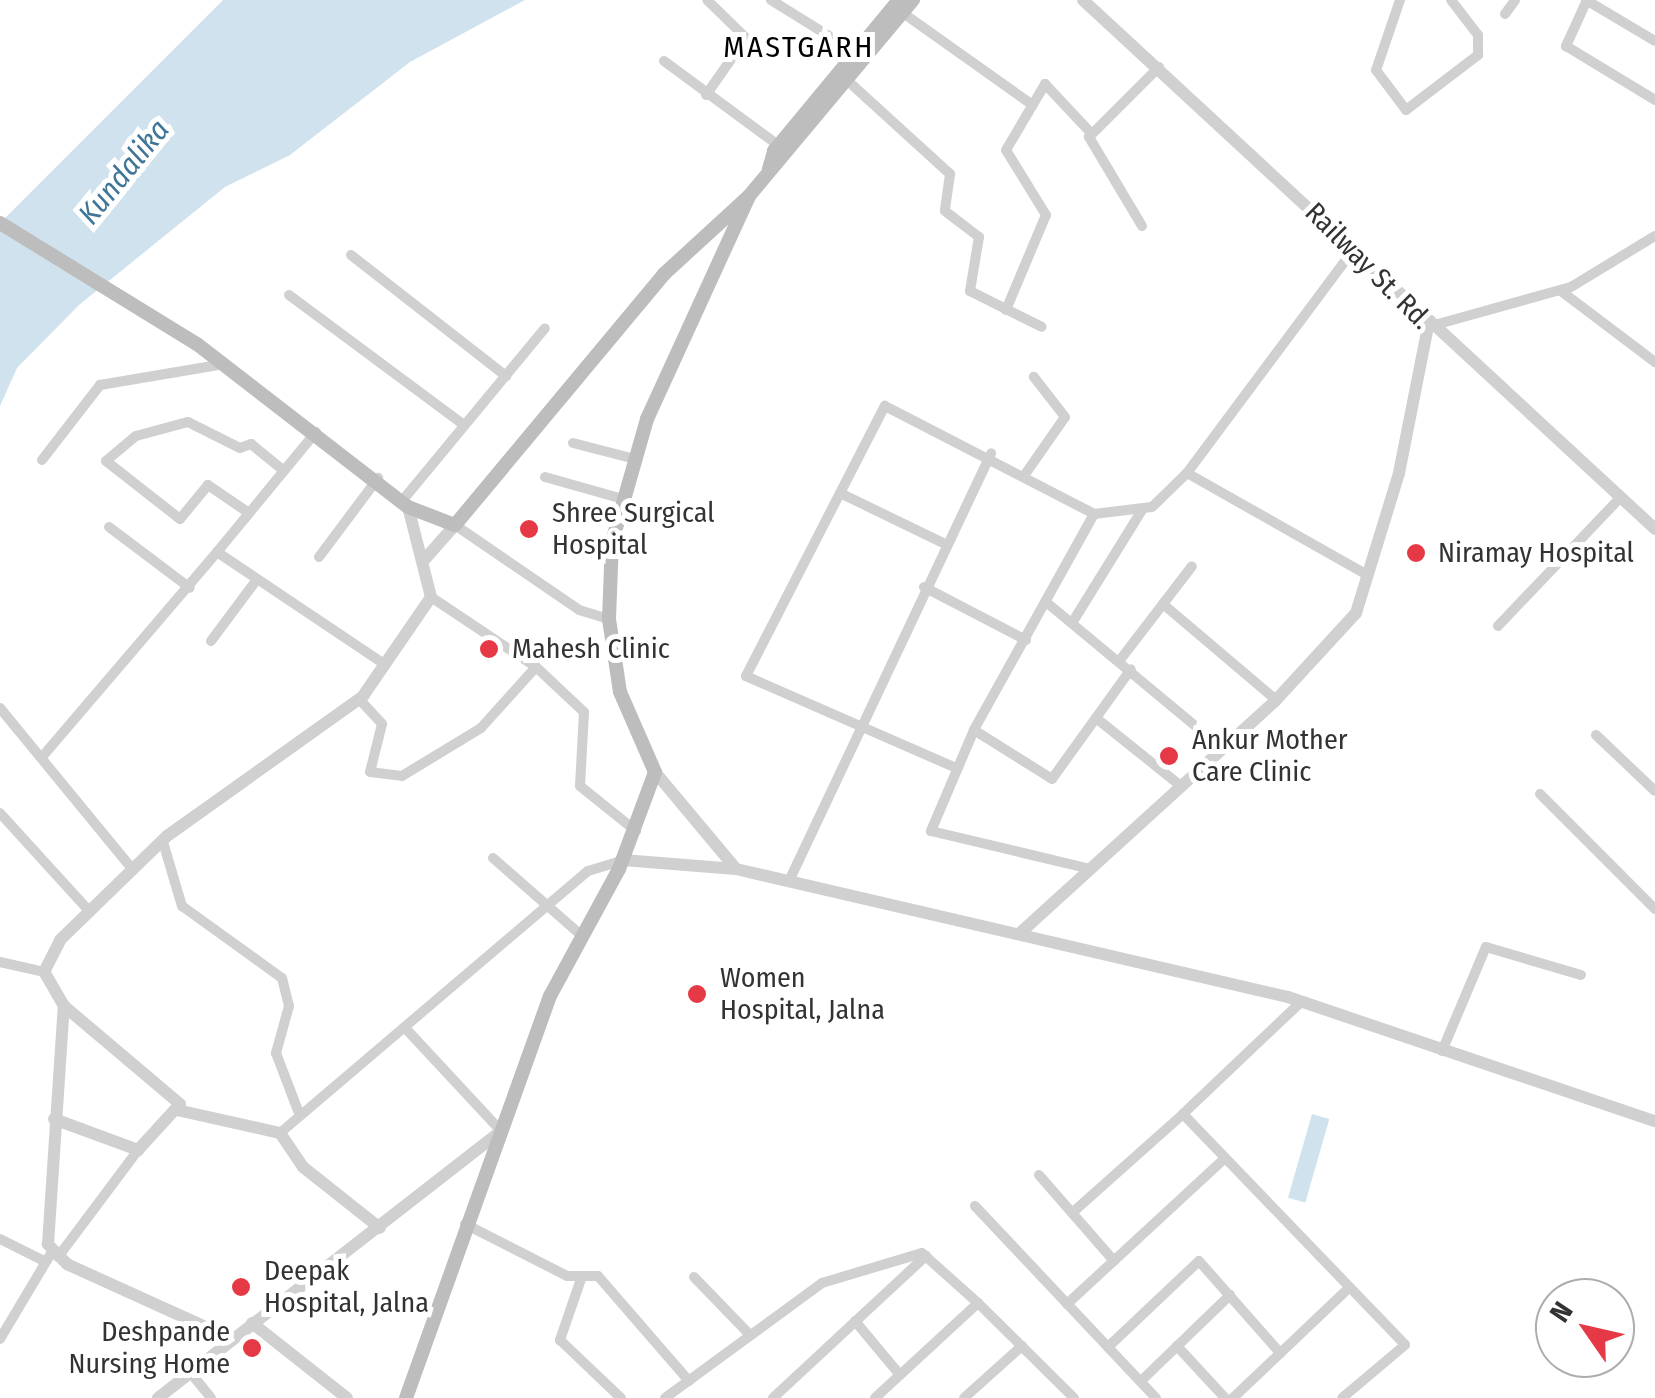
<!DOCTYPE html>
<style>
body{margin:0}
#map{position:relative;width:1655px;height:1398px;overflow:hidden;background:#fff;font-family:"Fira Sans Condensed",sans-serif}
div>[style]{position:absolute}
[style*='--x']{left:calc(var(--x)*1px);top:calc(var(--y)*1px);width:calc(var(--w)*1px);rotate:calc(var(--a)*1deg)}
.water>*{inset:0;background:#cfe2ee;transform-origin:0 0}
.minor>*{height:10px;margin:-5px;padding:0 5px;transform-origin:5px;border-radius:5px;background:#d0d0d0}
.tertiary>*{height:12px;margin:-6px;padding:0 6px;transform-origin:6px;border-radius:6px;background:#d0d0d0}
.secondary>*{height:14px;margin:-7px;padding:0 7px;transform-origin:7px;border-radius:7px;background:#bdbdbd}
.dots>*{width:28px;height:28px;translate:-50% -50%;box-sizing:border-box;border:5px solid #fff;border-radius:50%}
span{translate:-50% -50%;white-space:nowrap;text-align:center;line-height:1.15;-webkit-text-stroke:10px #fff;paint-order:stroke}
.street-label{font-size:28px;color:#333}
.poi-label{font-size:28px;color:#333}
.left{translate:0 -50%;text-align:left}
.right{translate:-100% -50%;text-align:right}
.neighbourhood-label{font-size:30px;color:#000;letter-spacing:2.5px}
.water-label{font-size:30px;color:#3f7597;font-style:italic}
.north{position:absolute;left:1535px;top:1278px;width:100px;height:100px;box-sizing:border-box;background:#fff;border:2px solid #adadad;border-radius:50%;rotate:304deg;font-size:28px;font-weight:700;line-height:40px;text-align:center;color:#333}
.north::after{content:'';display:block;margin:auto;width:35px;height:45px;background:#e63946;clip-path:polygon(50% 0,100% 100%,50% 72%,0 100%)}
</style>
<div id="map">
<div class="water">
<div style="clip-path:polygon(223px 0,525px 0,410px 62px,290px 155px,225px 187px,79px 305px,17px 368px,0 406px,0 223px)"></div>
<div style="left:1312px;top:1114px;width:18px;height:87px;rotate:16deg"></div>
</div>
<div class="minor">
<div style="--x:771;--y:0;--w:99;--a:31.8"></div>
<div style="--x:1400;--y:0;--w:74;--a:108.9"></div>
<div style="--x:1376;--y:70;--w:50;--a:53.1"></div>
<div style="--x:1406;--y:110;--w:91;--a:-37.4"></div>
<div style="--x:1478;--y:55;--w:20;--a:-90"></div>
<div style="--x:1478;--y:35;--w:44;--a:-127.6"></div>
<div style="--x:1586;--y:0;--w:80;--a:30.7"></div>
<div style="--x:1587;--y:0;--w:51;--a:114.5"></div>
<div style="--x:1566;--y:46;--w:104;--a:31.2"></div>
<div style="--x:903;--y:13;--w:157;--a:35.4"></div>
<div style="--x:1505;--y:14;--w:17;--a:-54"></div>
<div style="--x:664;--y:61;--w:142;--a:36.4"></div>
<div style="--x:849;--y:82;--w:137;--a:42.3"></div>
<div style="--x:950;--y:174;--w:37;--a:98"></div>
<div style="--x:945;--y:211;--w:43;--a:37.4"></div>
<div style="--x:979;--y:237;--w:55;--a:99.5"></div>
<div style="--x:970;--y:291;--w:80;--a:26.6"></div>
<div style="--x:706;--y:95;--w:70;--a:-54.9"></div>
<div style="--x:746;--y:38;--w:54;--a:-135.7"></div>
<div style="--x:1142;--y:226;--w:104;--a:-120.8"></div>
<div style="--x:1089;--y:137;--w:99;--a:-45"></div>
<div style="--x:351;--y:255;--w:197;--a:38"></div>
<div style="--x:1561;--y:291;--w:118;--a:37.1"></div>
<div style="--x:289;--y:295;--w:218;--a:36.6"></div>
<div style="--x:1006;--y:310;--w:103;--a:-67.2"></div>
<div style="--x:1046;--y:215;--w:76;--a:-121.6"></div>
<div style="--x:1006;--y:150;--w:77;--a:-59.4"></div>
<div style="--x:1045;--y:84;--w:67;--a:46.8"></div>
<div style="--x:1431;--y:326;--w:145;--a:-15.6"></div>
<div style="--x:1571;--y:287;--w:98;--a:-31.3"></div>
<div style="--x:316;--y:432;--w:156;--a:129.5"></div>
<div style="--x:217;--y:552;--w:201;--a:33.8"></div>
<div style="--x:573;--y:443;--w:64;--a:14.5"></div>
<div style="--x:42;--y:460;--w:95;--a:-52.3"></div>
<div style="--x:100;--y:385;--w:126;--a:-9.6"></div>
<div style="--x:1026;--y:473;--w:68;--a:-55.1"></div>
<div style="--x:1065;--y:417;--w:51;--a:-127.8"></div>
<div style="--x:1187;--y:473;--w:207;--a:29.5"></div>
<div style="--x:545;--y:477;--w:81;--a:15.8"></div>
<div style="--x:840;--y:493;--w:117;--a:25.9"></div>
<div style="--x:402;--y:501;--w:224;--a:-50.4"></div>
<div style="--x:249;--y:513;--w:50;--a:-145.7"></div>
<div style="--x:208;--y:485;--w:44;--a:129.5"></div>
<div style="--x:180;--y:519;--w:94;--a:-141.9"></div>
<div style="--x:106;--y:461;--w:39;--a:-40"></div>
<div style="--x:136;--y:436;--w:54;--a:-15.1"></div>
<div style="--x:188;--y:422;--w:58;--a:26.6"></div>
<div style="--x:240;--y:448;--w:12;--a:-20"></div>
<div style="--x:251;--y:444;--w:41;--a:39.1"></div>
<div style="--x:1094;--y:514;--w:58;--a:-6.9"></div>
<div style="--x:1152;--y:507;--w:49;--a:-44.2"></div>
<div style="--x:1187;--y:473;--w:279;--a:-53.3"></div>
<div style="--x:455;--y:525;--w:150;--a:34.4"></div>
<div style="--x:579;--y:610;--w:31;--a:17"></div>
<div style="--x:109;--y:527;--w:101;--a:37"></div>
<div style="--x:319;--y:557;--w:99;--a:-53.2"></div>
<div style="--x:924;--y:587;--w:115;--a:27.5"></div>
<div style="--x:431;--y:597;--w:126;--a:33.7"></div>
<div style="--x:536;--y:667;--w:66;--a:43.2"></div>
<div style="--x:584;--y:712;--w:74;--a:93.1"></div>
<div style="--x:580;--y:786;--w:72;--a:38.8"></div>
<div style="--x:1046;--y:602;--w:229;--a:39.7"></div>
<div style="--x:1163;--y:604;--w:148;--a:40.3"></div>
<div style="--x:1072;--y:623;--w:133;--a:-58.2"></div>
<div style="--x:1498;--y:626;--w:178;--a:-46.4"></div>
<div style="--x:211;--y:641;--w:74;--a:-53.3"></div>
<div style="--x:1120;--y:660;--w:118;--a:-52.5"></div>
<div style="--x:359;--y:699;--w:34;--a:47"></div>
<div style="--x:382;--y:724;--w:49;--a:104"></div>
<div style="--x:370;--y:772;--w:32;--a:7"></div>
<div style="--x:402;--y:776;--w:92;--a:-31.3"></div>
<div style="--x:481;--y:728;--w:82;--a:-48"></div>
<div style="--x:0;--y:708;--w:210;--a:50.6"></div>
<div style="--x:1096;--y:718;--w:110;--a:38.7"></div>
<div style="--x:974;--y:730;--w:110;--a:113.1"></div>
<div style="--x:931;--y:831;--w:164;--a:13.4"></div>
<div style="--x:1596;--y:735;--w:81;--a:43.5"></div>
<div style="--x:42;--y:757;--w:270;--a:-49.5"></div>
<div style="--x:954;--y:767;--w:227;--a:-156.4"></div>
<div style="--x:746;--y:676;--w:304;--a:-62.8"></div>
<div style="--x:885;--y:406;--w:235;--a:27.3"></div>
<div style="--x:1094;--y:514;--w:247;--a:119.1"></div>
<div style="--x:974;--y:730;--w:92;--a:32.1"></div>
<div style="--x:1052;--y:779;--w:135;--a:-54.3"></div>
<div style="--x:1540;--y:794;--w:163;--a:45"></div>
<div style="--x:0;--y:813;--w:134;--a:47.7"></div>
<div style="--x:163;--y:842;--w:67;--a:73.5"></div>
<div style="--x:182;--y:906;--w:123;--a:35.8"></div>
<div style="--x:282;--y:978;--w:29;--a:76"></div>
<div style="--x:289;--y:1006;--w:49;--a:105.5"></div>
<div style="--x:276;--y:1053;--w:67;--a:69.1"></div>
<div style="--x:493;--y:858;--w:118;--a:41.2"></div>
<div style="--x:789;--y:881;--w:473;--a:-64.7"></div>
<div style="--x:0;--y:962;--w:45;--a:12.8"></div>
<div style="--x:1302;--y:1001;--w:164;--a:136.5"></div>
<div style="--x:1183;--y:1114;--w:320;--a:46.1"></div>
<div style="--x:1405;--y:1345;--w:82;--a:139.9"></div>
<div style="--x:408;--y:1031;--w:132;--a:47.1"></div>
<div style="--x:1442;--y:1051;--w:113;--a:-67.1"></div>
<div style="--x:1486;--y:947;--w:99;--a:16.4"></div>
<div style="--x:280;--y:1133;--w:404;--a:-40.4"></div>
<div style="--x:588;--y:871;--w:37;--a:-17"></div>
<div style="--x:1039;--y:1175;--w:114;--a:48.9"></div>
<div style="--x:975;--y:1206;--w:264;--a:46.7"></div>
<div style="--x:1072;--y:1213;--w:149;--a:-41.7"></div>
<div style="--x:465;--y:1224;--w:114;--a:27"></div>
<div style="--x:567;--y:1276;--w:31;--a:0"></div>
<div style="--x:598;--y:1276;--w:139;--a:49.1"></div>
<div style="--x:0;--y:1239;--w:51;--a:26.6"></div>
<div style="--x:58;--y:1257;--w:134;--a:-53.2"></div>
<div style="--x:694;--y:1277;--w:79;--a:46"></div>
<div style="--x:581;--y:1279;--w:65;--a:109"></div>
<div style="--x:560;--y:1340;--w:84;--a:43.6"></div>
<div style="--x:1067;--y:1304;--w:215;--a:-42.7"></div>
<div style="--x:855;--y:1321;--w:70;--a:50.2"></div>
<div style="--x:0;--y:1339;--w:104;--a:-59.2"></div>
<div style="--x:1177;--y:1346;--w:71;--a:47.3"></div>
<div style="--x:1108;--y:1347;--w:125;--a:-43.4"></div>
<div style="--x:1199;--y:1261;--w:123;--a:48.6"></div>
<div style="--x:190;--y:1372;--w:33;--a:51"></div>
<div style="--x:1141;--y:1381;--w:124;--a:-44"></div>
<div style="--x:665;--y:1398;--w:195;--a:-36.2"></div>
<div style="--x:822;--y:1283;--w:104;--a:-16.7"></div>
<div style="--x:922;--y:1253;--w:75;--a:41.8"></div>
<div style="--x:773;--y:1398;--w:209;--a:-42.9"></div>
<div style="--x:875;--y:1398;--w:140;--a:-42.7"></div>
<div style="--x:978;--y:1303;--w:135;--a:44.7"></div>
<div style="--x:964;--y:1398;--w:78;--a:-41.9"></div>
<div style="--x:1233;--y:1398;--w:158;--a:-43.5"></div>
</div>
<div class="tertiary">
<div style="--x:1083;--y:0;--w:779;--a:42.76"></div>
<div style="--x:425;--y:559;--w:45;--a:-48.6"></div>
<div style="--x:655;--y:772;--w:126;--a:50.1"></div>
<div style="--x:623;--y:860;--w:113;--a:4.6"></div>
<div style="--x:736;--y:869;--w:567;--a:13.06"></div>
<div style="--x:1288;--y:997;--w:387;--a:18.7"></div>
<div style="--x:1019;--y:934;--w:348;--a:-42.3"></div>
<div style="--x:1276;--y:700;--w:118;--a:-47.4"></div>
<div style="--x:1356;--y:613;--w:146;--a:-72.9"></div>
<div style="--x:1399;--y:473;--w:150;--a:-78.8"></div>
<div style="--x:177;--y:1110;--w:106;--a:12.6"></div>
<div style="--x:280;--y:1133;--w:41;--a:55.9"></div>
<div style="--x:303;--y:1167;--w:98;--a:38.4"></div>
<div style="--x:54;--y:1119;--w:90;--a:20.3"></div>
<div style="--x:138;--y:1150;--w:62;--a:-47.6"></div>
<div style="--x:180;--y:1104;--w:152;--a:-139.8"></div>
<div style="--x:252;--y:1323;--w:121;--a:38.3"></div>
<div style="--x:232;--y:1339;--w:181;--a:-155.6"></div>
<div style="--x:67;--y:1264;--w:28;--a:-134"></div>
<div style="--x:48;--y:1244;--w:239;--a:-86.2"></div>
<div style="--x:64;--y:1006;--w:39;--a:-120"></div>
<div style="--x:44;--y:972;--w:36;--a:-63"></div>
<div style="--x:60;--y:940;--w:149;--a:-44.2"></div>
<div style="--x:167;--y:836;--w:241;--a:-35.5"></div>
<div style="--x:363;--y:696;--w:120;--a:-55.5"></div>
<div style="--x:431;--y:597;--w:93;--a:-104.3"></div>
<div style="--x:158;--y:1398;--w:427;--a:-37.9"></div>
</div>
<div class="secondary">
<div style="--x:769;--y:169;--w:19;--a:-74"></div>
<div style="--x:774;--y:151;--w:196;--a:-50.4"></div>
<div style="--x:0;--y:223;--w:231;--a:31.6"></div>
<div style="--x:197;--y:344;--w:267;--a:37.7"></div>
<div style="--x:408;--y:507;--w:50;--a:21"></div>
<div style="--x:455;--y:525;--w:327;--a:-50.2"></div>
<div style="--x:664;--y:274;--w:114;--a:-42.5"></div>
<div style="--x:406;--y:1398;--w:427;--a:-70.3"></div>
<div style="--x:550;--y:996;--w:145;--a:-61.5"></div>
<div style="--x:619;--y:869;--w:103;--a:-69.6"></div>
<div style="--x:655;--y:772;--w:87;--a:-113.6"></div>
<div style="--x:620;--y:692;--w:74;--a:-98.6"></div>
<div style="--x:609;--y:619;--w:77;--a:-87.8"></div>
<div style="--x:612;--y:542;--w:128;--a:-74.1"></div>
<div style="--x:647;--y:419;--w:245;--a:-65.4"></div>
<div style="--x:749;--y:196;--w:256;--a:-50.1"></div>
</div>
<div class="dots">
<div style="left:529px;top:529px;background:#e63946"></div>
<div style="left:1416px;top:553px;background:#e63946"></div>
<div style="left:489px;top:649px;background:#e63946"></div>
<div style="left:1169px;top:756px;background:#e63946"></div>
<div style="left:697px;top:994px;background:#e63946"></div>
<div style="left:241px;top:1287px;background:#e63946"></div>
<div style="left:252px;top:1348px;background:#e63946"></div>
</div>
<div class="street-label">
<span style="left:1368px;top:266px;rotate:45deg">Railway St. Rd.</span>
</div>
<div class="poi-label">
<span class="left" style="left:552px;top:529px">Shree Surgical<br>Hospital</span>
<span class="left" style="left:1438px;top:553px">Niramay Hospital</span>
<span class="left" style="left:512px;top:649px">Mahesh Clinic</span>
<span class="left" style="left:1192px;top:756px">Ankur Mother<br>Care Clinic</span>
<span class="left" style="left:720px;top:994px">Women<br>Hospital, Jalna</span>
<span class="left" style="left:264px;top:1287px">Deepak<br>Hospital, Jalna</span>
<span class="right" style="left:230px;top:1348px">Deshpande<br>Nursing Home</span>
</div>
<div class="neighbourhood-label">
<span style="left:799px;top:47px">MASTGARH</span>
</div>
<div class="water-label">
<span style="left:124px;top:172px;rotate:-51deg">Kundalika</span>
</div>
<div class="north">N</div>
</div>
